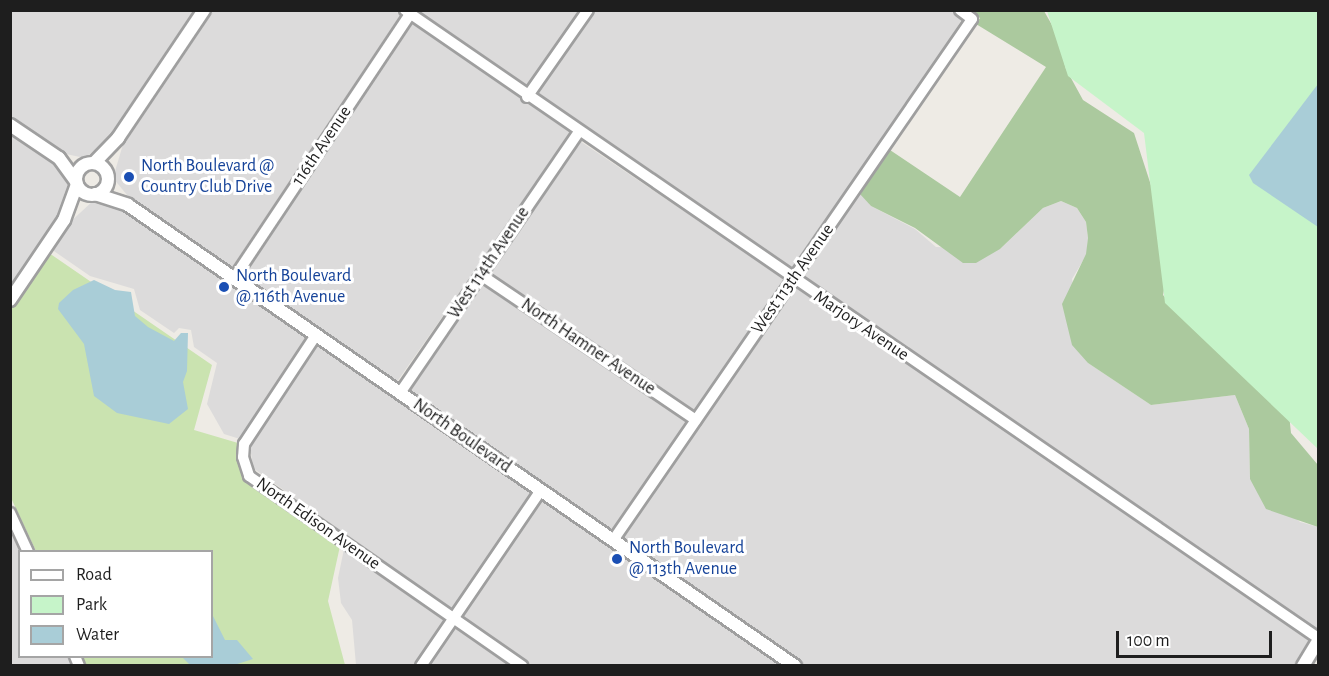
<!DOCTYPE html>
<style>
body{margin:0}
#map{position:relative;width:1329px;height:676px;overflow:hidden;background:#eeebe5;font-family:"Alegreya Sans",sans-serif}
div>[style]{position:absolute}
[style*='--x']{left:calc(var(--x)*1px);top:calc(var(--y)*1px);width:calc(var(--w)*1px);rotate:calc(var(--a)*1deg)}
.residential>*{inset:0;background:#dcdbdb;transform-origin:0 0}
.grass>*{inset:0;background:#cae3b0}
.forest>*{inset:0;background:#abc99e}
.park>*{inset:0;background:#c6f4c9}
.water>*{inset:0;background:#a9cdd7}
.roads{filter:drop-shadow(2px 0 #9f9f9f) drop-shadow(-2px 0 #9f9f9f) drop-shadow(0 2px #9f9f9f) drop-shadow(0 -2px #9f9f9f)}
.minor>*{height:10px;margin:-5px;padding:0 5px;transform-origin:5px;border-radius:5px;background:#fff}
.tertiary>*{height:12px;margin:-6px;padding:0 6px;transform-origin:6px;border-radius:6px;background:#fff}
.tertiary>.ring{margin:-6px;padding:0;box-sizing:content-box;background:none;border:12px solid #fff;border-radius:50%}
.dots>*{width:16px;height:16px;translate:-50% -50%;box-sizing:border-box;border:3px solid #fff;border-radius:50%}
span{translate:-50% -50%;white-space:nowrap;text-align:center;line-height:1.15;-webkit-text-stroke:6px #fff;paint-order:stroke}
.street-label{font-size:18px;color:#1e1e1e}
.transit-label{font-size:18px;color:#164399}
.left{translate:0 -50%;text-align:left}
.frame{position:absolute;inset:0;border:12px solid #1e1e1e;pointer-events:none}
.legend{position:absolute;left:18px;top:550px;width:195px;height:108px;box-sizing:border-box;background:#fff;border:2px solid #a5a5a5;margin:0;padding:8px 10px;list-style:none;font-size:18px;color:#1e1e1e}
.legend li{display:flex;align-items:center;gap:12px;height:30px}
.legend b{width:30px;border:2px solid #a5a5a5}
.scale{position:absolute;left:1116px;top:631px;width:156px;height:27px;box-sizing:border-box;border:3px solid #1e1e1e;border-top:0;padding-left:8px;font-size:18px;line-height:21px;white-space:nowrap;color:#1e1e1e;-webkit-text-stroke:4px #fff;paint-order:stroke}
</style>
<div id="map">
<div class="residential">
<div style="clip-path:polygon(396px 10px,402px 15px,232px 270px,132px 201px,113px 178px,124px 141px,211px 11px)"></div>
<div style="clip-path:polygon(950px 10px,962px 19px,946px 46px,791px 272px,535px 96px,595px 11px)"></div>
<div style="clip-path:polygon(11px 11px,197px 11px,114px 134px,85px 158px,61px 153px,11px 118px)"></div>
<div style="clip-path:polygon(414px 11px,580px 11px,526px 89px)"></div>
<div style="left:412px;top:22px;width:194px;height:306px;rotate:35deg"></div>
<div style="clip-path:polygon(11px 132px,55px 162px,71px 184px,58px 217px,11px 289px)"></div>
<div style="left:580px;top:141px;width:248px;height:161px;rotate:34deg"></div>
<div style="clip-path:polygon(860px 192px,871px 206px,915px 229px,936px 247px,1000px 249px,1043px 208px,1061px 201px,1077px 208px,1086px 222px,1088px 238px,1087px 254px,1072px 279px,1088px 363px,1151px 405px,1235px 395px,1249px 429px,1250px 479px,1300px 522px,1318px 527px,1318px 631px,801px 279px)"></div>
<div style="clip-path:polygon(94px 200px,126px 210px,308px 336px,240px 439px,224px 434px,207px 404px,217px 363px,194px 347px,191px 330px,179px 328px,174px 333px,140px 310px,134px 289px,90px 276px,51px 249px,68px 224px)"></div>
<div style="left:483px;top:282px;width:248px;height:133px;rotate:34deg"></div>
<div style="clip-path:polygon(795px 287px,1312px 640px,1295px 665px,805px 665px,622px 538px)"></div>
<div style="clip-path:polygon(318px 343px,533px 491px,451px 610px,253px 468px,250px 446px)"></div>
<div style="clip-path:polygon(543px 498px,786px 665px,532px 665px,461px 617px)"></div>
<div style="clip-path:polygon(10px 526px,22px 551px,20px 656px,69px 657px,73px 665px,11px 665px)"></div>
<div style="clip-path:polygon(344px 549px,445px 619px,414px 665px,356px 665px,352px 620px,341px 603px,338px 578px)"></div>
<div style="clip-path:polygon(455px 626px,513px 666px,429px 666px)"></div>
</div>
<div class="grass">
<div style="clip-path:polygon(49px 253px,212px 365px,194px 430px,238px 443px,238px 463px,245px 475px,340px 546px,328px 601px,345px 665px,86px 665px,82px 657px,212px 656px,212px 552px,36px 551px,11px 498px,10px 310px)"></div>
</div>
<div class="forest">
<div style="clip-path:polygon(969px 11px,1044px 11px,1056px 32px,1066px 69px,1083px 100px,1134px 133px,1159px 210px,1170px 260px,1163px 295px,1183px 318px,1287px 395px,1291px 433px,1318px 465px,1318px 527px,1266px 509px,1250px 479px,1249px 429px,1235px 395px,1151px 405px,1088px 363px,1072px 345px,1062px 304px,1086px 254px,1088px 238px,1086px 222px,1077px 208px,1061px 201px,1043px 208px,1000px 249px,976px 263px,963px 263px,915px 228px,871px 206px,860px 194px,890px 150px,960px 197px,1046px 67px,976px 24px,980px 18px)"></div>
</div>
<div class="park">
<div style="clip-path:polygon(1047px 11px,1318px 11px,1318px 449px,1165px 303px,1144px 133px,1068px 76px)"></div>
</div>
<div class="water">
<div style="clip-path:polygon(1318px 84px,1318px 227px,1253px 183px,1249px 175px)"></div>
<div style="clip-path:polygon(94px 280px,115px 290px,131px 292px,135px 316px,148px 327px,174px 341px,181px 333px,188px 333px,187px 371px,183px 382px,188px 409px,169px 424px,117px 413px,94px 396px,84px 344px,58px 309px,59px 303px,73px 290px)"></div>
<div style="clip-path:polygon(212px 614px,225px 640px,237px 640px,253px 659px,234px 665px,190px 665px,182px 657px,212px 656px)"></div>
</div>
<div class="roads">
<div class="minor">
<div style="--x:405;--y:10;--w:1108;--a:34.52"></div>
<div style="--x:527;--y:97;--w:106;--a:-55"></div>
<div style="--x:481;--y:275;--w:259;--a:34"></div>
<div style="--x:234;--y:278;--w:317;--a:-56.3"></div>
<div style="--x:316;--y:335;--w:131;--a:123.4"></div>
<div style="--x:244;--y:444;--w:13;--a:94"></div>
<div style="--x:243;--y:457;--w:20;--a:72"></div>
<div style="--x:249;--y:476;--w:333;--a:34.8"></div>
<div style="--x:400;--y:393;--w:315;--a:-55.6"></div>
<div style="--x:10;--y:513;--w:43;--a:65.2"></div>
<div style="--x:614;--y:539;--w:631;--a:-55.45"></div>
<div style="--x:972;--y:19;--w:15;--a:-143"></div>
<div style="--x:75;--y:656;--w:11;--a:68"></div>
<div style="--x:421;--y:666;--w:213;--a:-55.7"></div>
</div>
<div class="tertiary">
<div style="--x:10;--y:125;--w:59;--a:34"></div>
<div style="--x:59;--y:158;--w:29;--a:54"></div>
<div style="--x:94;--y:163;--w:35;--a:-46"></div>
<div style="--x:118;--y:138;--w:154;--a:-56.1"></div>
<div class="ring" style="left:76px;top:163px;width:20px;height:20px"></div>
<div style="--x:95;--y:194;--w:35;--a:18"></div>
<div style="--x:128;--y:205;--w:811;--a:34.65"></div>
<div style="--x:10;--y:300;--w:97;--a:-56"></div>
<div style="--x:64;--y:220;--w:38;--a:-70"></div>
<div style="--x:1303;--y:666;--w:29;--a:-59"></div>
</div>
</div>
<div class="dots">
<div style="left:129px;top:177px;background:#1a4fb4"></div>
<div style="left:224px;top:287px;background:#1a4fb4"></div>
<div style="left:617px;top:559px;background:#1a4fb4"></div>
</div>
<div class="street-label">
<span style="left:322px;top:146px;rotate:-56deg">116th Avenue</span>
<span style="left:489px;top:263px;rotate:-56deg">West 114th Avenue</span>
<span style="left:793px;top:279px;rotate:-55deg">West 113th Avenue</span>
<span style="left:861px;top:326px;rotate:34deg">Marjory Avenue</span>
<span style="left:588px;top:347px;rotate:34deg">North Hamner Avenue</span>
<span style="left:462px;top:436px;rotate:35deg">North Boulevard</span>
<span style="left:318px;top:524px;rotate:35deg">North Edison Avenue</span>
</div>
<div class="transit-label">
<span class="left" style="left:141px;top:177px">North Boulevard @<br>Country Club Drive</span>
<span class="left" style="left:236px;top:287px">North Boulevard<br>@ 116th Avenue</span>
<span class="left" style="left:629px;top:559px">North Boulevard<br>@ 113th Avenue</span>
</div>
<div class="frame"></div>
<ul class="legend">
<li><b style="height:8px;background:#fff"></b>Road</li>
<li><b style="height:16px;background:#c6f4c9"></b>Park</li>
<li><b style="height:16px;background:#a9cdd7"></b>Water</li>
</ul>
<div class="scale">100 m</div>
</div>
